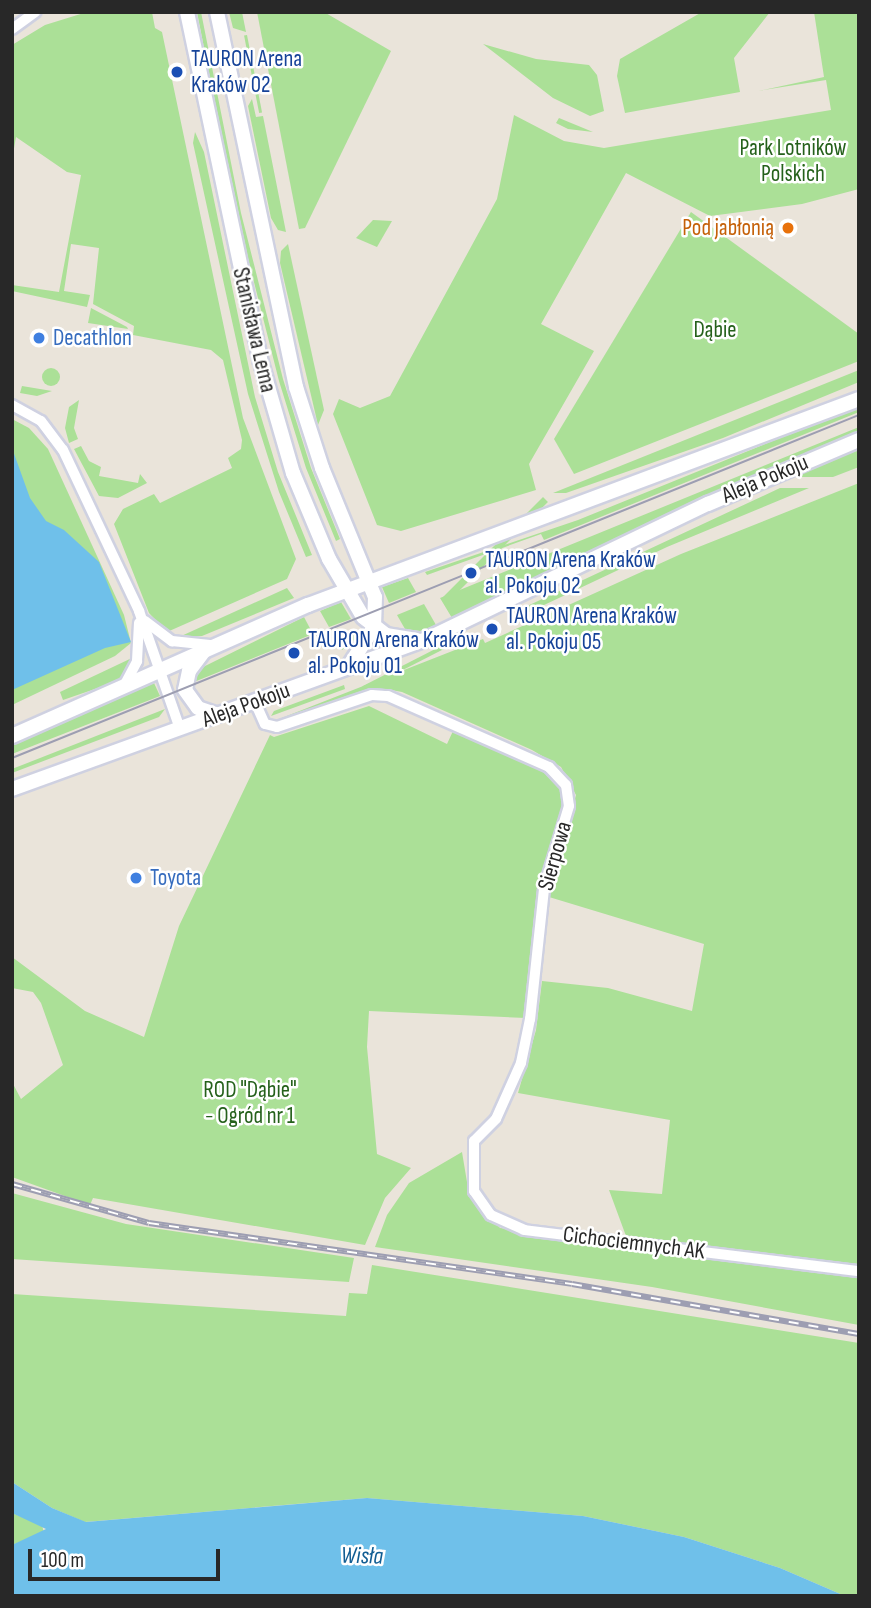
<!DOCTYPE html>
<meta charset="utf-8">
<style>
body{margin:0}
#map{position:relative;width:871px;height:1608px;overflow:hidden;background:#eae4da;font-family:"Sofia Sans Condensed",sans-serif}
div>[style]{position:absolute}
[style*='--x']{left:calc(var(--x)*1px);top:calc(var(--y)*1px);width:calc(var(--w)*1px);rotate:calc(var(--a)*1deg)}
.green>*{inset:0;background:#abe097;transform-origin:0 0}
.round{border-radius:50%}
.water>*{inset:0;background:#6fc0ea}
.roads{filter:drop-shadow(2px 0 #cfd1e1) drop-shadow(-2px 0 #cfd1e1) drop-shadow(0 2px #cfd1e1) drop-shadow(0 -2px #cfd1e1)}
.minor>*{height:10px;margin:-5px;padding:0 5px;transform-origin:5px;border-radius:5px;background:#fff}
.secondary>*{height:14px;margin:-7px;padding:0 7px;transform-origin:7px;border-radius:7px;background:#fff}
.tram>*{height:2px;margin:-1px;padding:0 1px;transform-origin:1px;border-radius:1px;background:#9d9eb2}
.rail>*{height:6px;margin-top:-3px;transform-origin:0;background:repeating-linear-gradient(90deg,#fff 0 10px,#9d9eb2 0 20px);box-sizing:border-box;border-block:2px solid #9d9eb2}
.dots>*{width:19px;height:19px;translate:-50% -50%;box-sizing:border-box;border:4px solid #fff;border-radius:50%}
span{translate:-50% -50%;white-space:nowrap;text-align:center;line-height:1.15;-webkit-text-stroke:5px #fff;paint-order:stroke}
.transit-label{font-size:23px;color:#164399}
.left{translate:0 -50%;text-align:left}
.park-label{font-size:23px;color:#25611b}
.food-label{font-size:23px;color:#c56008}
.right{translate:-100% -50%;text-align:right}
.street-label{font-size:23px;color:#282828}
.shop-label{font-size:23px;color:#366cbe}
.water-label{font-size:24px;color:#115d93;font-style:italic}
.frame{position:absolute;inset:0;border:14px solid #282828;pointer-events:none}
.scale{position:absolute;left:28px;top:1549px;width:192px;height:32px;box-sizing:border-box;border:4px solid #282828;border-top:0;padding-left:9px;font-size:21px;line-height:24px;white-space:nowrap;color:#282828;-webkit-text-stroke:5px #fff;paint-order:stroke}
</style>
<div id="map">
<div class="green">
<div style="clip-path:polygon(87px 12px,152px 12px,155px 28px,162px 32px,243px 418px,296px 559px,287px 579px,167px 632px,149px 613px,114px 524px,123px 509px,154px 494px,160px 503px,232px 468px,228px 458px,241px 449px,242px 440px,223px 360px,211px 350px,133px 335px,134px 326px,93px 304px,99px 248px,71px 244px,64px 291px,90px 295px,87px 307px,12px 291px,12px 285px,59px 292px,81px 175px,67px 172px,16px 137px,12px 160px,12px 45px,45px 25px)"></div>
<div style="clip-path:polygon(197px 12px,201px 12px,241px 213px,283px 379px,311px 468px,340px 539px,336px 541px,306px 468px,279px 381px,237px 215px)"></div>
<div style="clip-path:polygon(229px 12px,242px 12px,246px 32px,233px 28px)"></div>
<div style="clip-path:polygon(257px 12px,324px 12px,391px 51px,305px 228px,299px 229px)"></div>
<div style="clip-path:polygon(702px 12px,770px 12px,734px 58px,740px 92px,625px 113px,617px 76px,620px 59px)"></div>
<div style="clip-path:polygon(814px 12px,859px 12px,859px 189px,802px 204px,710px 216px,626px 173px,541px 324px,594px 351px,529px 464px,536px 490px,401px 531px,377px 525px,333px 414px,339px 399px,360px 408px,390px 396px,497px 199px,514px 115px,564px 141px,604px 148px,831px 110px,826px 80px,758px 91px,824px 77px)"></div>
<div style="left:247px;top:35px;width:79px;height:3px;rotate:79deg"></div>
<div style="clip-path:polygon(483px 44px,536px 59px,589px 65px,597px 75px,604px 111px,590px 116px,553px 98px)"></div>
<div style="clip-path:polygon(252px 99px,256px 117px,263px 116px,286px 232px,278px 230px,271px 218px,248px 106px)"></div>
<div style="clip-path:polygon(559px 118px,593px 132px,568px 129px,556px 123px)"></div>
<div style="clip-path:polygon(195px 132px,204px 152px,255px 397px,278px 472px,312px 555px,306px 557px,279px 492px,248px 394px,193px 143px)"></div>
<div style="clip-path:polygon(691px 212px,859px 334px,859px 361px,574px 474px,554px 439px)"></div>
<div style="clip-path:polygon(373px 220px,392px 221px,377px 247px,356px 238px)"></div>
<div style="clip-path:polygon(288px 244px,324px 410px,318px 425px,280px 263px,281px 251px)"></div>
<div style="clip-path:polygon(91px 308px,127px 327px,128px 329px,88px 323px)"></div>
<div class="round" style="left:42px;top:368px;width:18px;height:18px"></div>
<div style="clip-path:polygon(859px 370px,859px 382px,723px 438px,566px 493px,553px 493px)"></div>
<div style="clip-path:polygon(22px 386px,52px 391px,37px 396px,20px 393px)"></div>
<div style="clip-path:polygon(79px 400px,74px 428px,78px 439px,69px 443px,65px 428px,69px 407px)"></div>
<div style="clip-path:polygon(859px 406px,859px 412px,544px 540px,541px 534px,427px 575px,425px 572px,578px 520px)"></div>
<div style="clip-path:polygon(12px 419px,29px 428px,48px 449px,124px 615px,131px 643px,115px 656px,12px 705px)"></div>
<div style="clip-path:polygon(859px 427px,859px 432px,703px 498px,452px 618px,440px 598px)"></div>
<div style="clip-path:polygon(81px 446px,89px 461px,101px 467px,99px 476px,138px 483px,140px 474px,147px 483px,118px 498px,99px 496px,74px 449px)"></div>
<div style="clip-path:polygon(859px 448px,859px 467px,833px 477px,793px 477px)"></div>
<div style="clip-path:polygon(859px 483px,859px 1266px,626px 1236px,609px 1190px,662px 1194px,670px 1120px,518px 1093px,536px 1030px,542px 981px,608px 988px,692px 1011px,704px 944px,549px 897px,576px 795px,561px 767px,532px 750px,402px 692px,386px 689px,365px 691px,274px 721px,483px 639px,485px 643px,681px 554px)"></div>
<div style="clip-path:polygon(780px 488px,809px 488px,667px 547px,525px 614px,523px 608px)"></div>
<div style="left:543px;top:497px;width:7px;height:141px;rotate:45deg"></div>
<div style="clip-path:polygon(408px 578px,416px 592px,389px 603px,382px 587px)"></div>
<div style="clip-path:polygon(287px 588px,294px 598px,202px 636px,179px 637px)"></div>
<div style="clip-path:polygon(341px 602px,351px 619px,329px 627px,320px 611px)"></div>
<div style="clip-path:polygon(424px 604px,436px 625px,420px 631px,405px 629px,397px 615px)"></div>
<div style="clip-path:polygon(304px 617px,313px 634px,189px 684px,197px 670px)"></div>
<div style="clip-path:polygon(358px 631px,358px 637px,342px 650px,337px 640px)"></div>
<div style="left:447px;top:643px;width:4px;height:95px;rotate:63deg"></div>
<div style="clip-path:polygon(134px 657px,118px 681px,63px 700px,60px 692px)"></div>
<div style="clip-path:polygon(154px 683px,160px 696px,12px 754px,12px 744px)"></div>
<div style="clip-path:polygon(344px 685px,345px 689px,271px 716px,274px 711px)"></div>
<div style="clip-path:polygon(369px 706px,447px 744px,453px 731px,545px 772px,561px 789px,563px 802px,537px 893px,526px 1018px,369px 1011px,367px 1047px,377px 1154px,411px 1168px,385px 1198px,365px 1245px,93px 1198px,90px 1205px,12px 1177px,12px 1082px,21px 1099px,63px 1065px,41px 1003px,33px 992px,12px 988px,12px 957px,85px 1011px,144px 1037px,179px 926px,270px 735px,274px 737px)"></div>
<div style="clip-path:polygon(165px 709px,159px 717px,12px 773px,12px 769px)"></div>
<div style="clip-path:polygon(462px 1152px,469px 1194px,500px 1228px,859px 1277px,859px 1325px,652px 1287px,375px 1247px,387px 1215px,409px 1183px)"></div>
<div style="clip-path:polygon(12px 1193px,126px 1224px,354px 1258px,349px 1282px,12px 1259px)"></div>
<div style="clip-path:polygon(372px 1265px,859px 1343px,859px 1596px,845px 1596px,780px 1568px,684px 1537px,583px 1516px,367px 1498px,85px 1522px,52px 1508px,12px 1482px,12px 1294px,346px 1316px,349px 1293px,367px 1294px)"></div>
<div style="clip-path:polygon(12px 1513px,42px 1525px,44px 1533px,12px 1545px)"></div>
</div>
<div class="water">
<div style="clip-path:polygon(12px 448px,30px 498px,46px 521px,64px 530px,99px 562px,131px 642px,105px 648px,12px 690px)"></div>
<div style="clip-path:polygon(12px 1482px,52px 1508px,86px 1522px,367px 1498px,583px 1516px,684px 1537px,780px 1568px,845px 1596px,12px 1596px,12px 1545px,46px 1529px,12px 1513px)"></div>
</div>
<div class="roads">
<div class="minor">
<div style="--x:12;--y:29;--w:29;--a:-36"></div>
<div style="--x:12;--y:405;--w:33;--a:29"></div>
<div style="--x:41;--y:421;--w:36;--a:53"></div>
<div style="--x:63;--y:450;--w:178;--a:64.7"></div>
<div style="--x:139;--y:611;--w:125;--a:70.8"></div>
<div style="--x:145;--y:621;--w:34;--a:37"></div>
<div style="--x:172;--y:641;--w:38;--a:6"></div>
<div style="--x:125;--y:684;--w:26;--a:-62"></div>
<div style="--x:137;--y:661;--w:38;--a:-87"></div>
<div style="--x:255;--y:702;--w:24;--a:66"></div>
<div style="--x:265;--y:724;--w:12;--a:14"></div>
<div style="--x:277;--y:727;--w:100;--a:-18.6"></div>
<div style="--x:372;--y:695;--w:16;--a:4"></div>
<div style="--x:388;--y:696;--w:176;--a:23.8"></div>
<div style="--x:549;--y:767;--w:25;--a:47"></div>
<div style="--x:566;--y:785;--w:21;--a:82"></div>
<div style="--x:569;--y:806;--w:87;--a:106.8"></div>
<div style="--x:544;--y:889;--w:131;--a:96.1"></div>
<div style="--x:530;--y:1019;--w:45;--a:101.6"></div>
<div style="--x:521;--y:1063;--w:61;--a:114.1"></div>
<div style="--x:496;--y:1119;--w:31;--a:135"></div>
<div style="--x:474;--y:1141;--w:50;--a:90"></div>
<div style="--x:474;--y:1191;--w:29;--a:55"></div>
<div style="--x:491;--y:1215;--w:36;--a:24"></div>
<div style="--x:524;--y:1230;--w:337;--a:7"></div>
</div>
<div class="secondary">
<div style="--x:187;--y:12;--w:355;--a:78.1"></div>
<div style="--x:260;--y:359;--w:119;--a:73.9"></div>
<div style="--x:293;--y:473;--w:93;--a:67.3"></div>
<div style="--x:329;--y:559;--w:67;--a:59.6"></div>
<div style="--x:363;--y:617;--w:29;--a:38"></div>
<div style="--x:386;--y:635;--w:31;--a:9"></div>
<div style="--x:217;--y:12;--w:383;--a:78.1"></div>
<div style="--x:296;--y:387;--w:85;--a:72.2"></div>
<div style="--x:322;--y:468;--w:139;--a:67.7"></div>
<div style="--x:375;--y:597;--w:30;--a:92"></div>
<div style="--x:374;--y:627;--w:46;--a:122.7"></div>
<div style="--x:204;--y:651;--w:25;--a:127"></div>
<div style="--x:189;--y:671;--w:19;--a:102"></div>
<div style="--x:185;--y:690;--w:22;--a:54"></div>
<div style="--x:198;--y:708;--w:21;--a:19"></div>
<div style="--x:12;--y:736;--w:324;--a:-23.9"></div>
<div style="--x:308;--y:605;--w:588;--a:-20.5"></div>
<div style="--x:12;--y:789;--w:443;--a:-19.9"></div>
<div style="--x:429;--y:638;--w:310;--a:-25.7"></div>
<div style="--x:708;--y:504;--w:164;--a:-23"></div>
</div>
</div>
<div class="tram">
<div style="--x:12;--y:758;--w:914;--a:-22.05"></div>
</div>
<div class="rail">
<div style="--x:12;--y:1184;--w:142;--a:15.9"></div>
<div style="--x:149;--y:1223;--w:427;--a:8.2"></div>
<div style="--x:572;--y:1284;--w:291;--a:9.9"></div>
</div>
<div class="dots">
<div style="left:177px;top:72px;background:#1a4fb4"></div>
<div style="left:788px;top:228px;background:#e8710a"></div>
<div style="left:39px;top:338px;background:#3f7fe0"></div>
<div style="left:471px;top:573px;background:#1a4fb4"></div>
<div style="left:492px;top:629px;background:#1a4fb4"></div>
<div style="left:294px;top:653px;background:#1a4fb4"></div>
<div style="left:136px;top:878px;background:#3f7fe0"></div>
</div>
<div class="transit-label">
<span class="left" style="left:191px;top:72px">TAURON Arena<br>Kraków 02</span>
<span class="left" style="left:485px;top:573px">TAURON Arena Kraków<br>al. Pokoju 02</span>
<span class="left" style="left:506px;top:629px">TAURON Arena Kraków<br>al. Pokoju 05</span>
<span class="left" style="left:308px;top:653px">TAURON Arena Kraków<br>al. Pokoju 01</span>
</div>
<div class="park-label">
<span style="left:793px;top:161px">Park Lotników<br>Polskich</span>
<span style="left:715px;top:330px">Dąbie</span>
<span style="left:250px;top:1103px">ROD "Dąbie"<br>- Ogród nr 1</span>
</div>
<div class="food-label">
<span class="right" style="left:774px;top:228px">Pod jabłonią</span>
</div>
<div class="street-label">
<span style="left:254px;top:330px;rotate:77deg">Stanisława Lema</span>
<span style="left:765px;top:479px;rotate:-23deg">Aleja Pokoju</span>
<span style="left:246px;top:705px;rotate:-20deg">Aleja Pokoju</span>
<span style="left:555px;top:856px;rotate:-74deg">Sierpowa</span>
<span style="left:634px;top:1243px;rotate:7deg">Cichociemnych AK</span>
</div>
<div class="shop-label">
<span class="left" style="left:53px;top:338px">Decathlon</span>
<span class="left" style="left:150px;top:878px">Toyota</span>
</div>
<div class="water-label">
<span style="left:362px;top:1556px;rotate:1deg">Wisła</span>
</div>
<div class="frame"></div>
<div class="scale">100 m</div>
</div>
